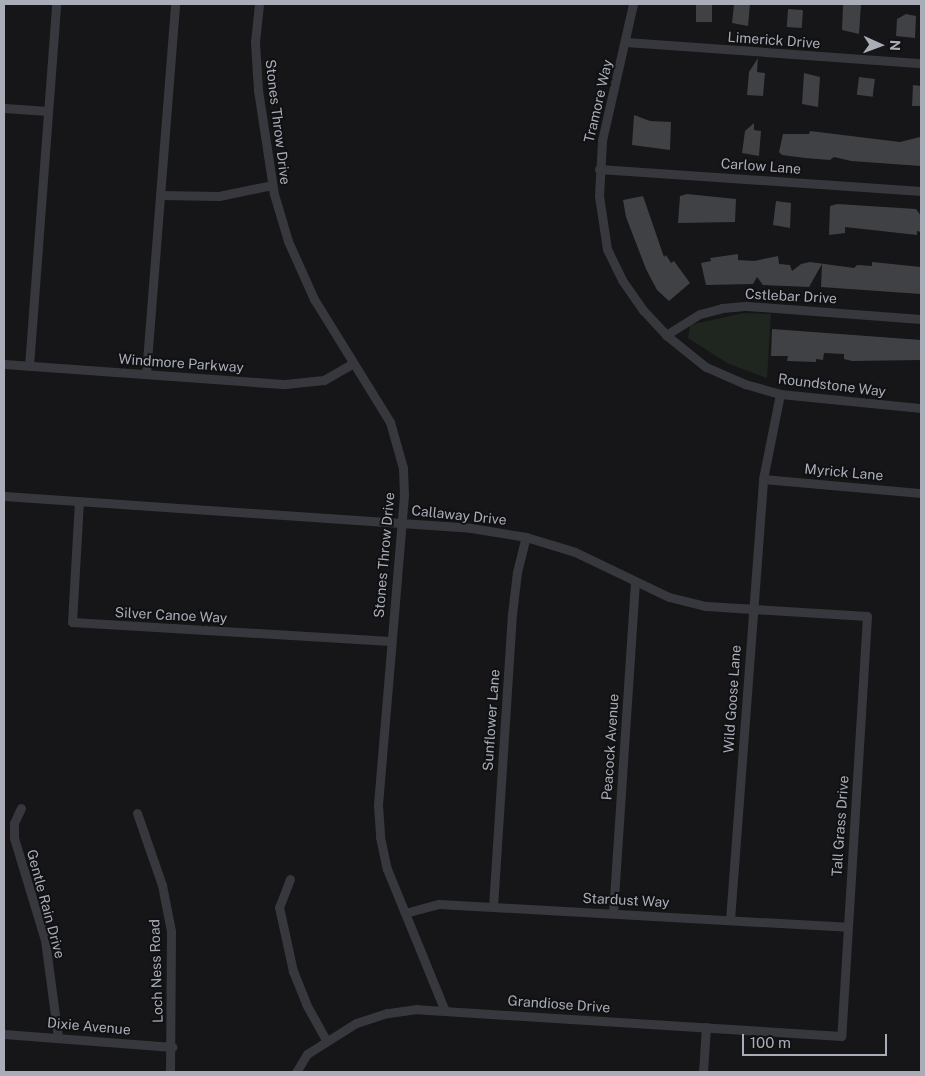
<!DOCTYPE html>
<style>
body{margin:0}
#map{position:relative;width:925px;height:1076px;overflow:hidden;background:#161618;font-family:"Public Sans",sans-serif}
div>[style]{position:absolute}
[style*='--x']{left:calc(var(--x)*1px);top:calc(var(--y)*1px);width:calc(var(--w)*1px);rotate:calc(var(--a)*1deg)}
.green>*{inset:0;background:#1e261f}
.building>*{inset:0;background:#404145;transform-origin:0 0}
.minor>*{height:9px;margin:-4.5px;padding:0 4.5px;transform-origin:4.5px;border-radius:4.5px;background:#37383d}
span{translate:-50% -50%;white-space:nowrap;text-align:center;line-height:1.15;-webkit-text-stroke:4px #111113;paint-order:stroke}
.street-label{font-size:14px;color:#a8adb8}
.frame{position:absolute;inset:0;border:5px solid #a8adb8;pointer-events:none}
.north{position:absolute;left:855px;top:20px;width:50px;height:50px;-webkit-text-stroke:4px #111113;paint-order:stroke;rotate:92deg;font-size:14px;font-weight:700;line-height:20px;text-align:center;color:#a8adb8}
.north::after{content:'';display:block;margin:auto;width:18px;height:22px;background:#a8adb8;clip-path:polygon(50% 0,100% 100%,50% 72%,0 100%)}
.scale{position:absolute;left:742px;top:1034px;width:145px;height:22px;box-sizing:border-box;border:2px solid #a8adb8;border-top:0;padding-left:6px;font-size:15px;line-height:18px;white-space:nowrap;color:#a8adb8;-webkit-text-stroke:4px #111113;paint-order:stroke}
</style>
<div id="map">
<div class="green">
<div style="clip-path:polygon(744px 313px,771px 314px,767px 378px,727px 363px,688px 338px,690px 326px,698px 323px)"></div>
</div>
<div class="building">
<div style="left:696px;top:4px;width:16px;height:18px"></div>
<div style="clip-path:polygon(734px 4px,750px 4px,748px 26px,732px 23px)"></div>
<div style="clip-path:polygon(843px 4px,861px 4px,859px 34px,842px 30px)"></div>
<div style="left:788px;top:9px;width:15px;height:18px;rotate:4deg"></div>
<div style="clip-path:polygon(906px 14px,916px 16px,915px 38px,896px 36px,897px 19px)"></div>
<div style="clip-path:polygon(758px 58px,757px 72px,765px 73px,763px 96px,747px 95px,749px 72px)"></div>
<div style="clip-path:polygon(804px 73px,820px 77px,818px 107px,802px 104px)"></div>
<div style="left:859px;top:77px;width:16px;height:18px;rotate:7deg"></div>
<div style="clip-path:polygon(913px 85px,921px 86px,921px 106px,912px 106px)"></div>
<div style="clip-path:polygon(634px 115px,650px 121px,671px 122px,670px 150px,632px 145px)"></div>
<div style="clip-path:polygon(754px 123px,754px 130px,761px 131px,759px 156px,742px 153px,745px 131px)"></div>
<div style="clip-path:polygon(810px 131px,900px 142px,920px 137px,921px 166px,851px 161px,834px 157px,830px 160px,805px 158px,782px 155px,779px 152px,783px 134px,809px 134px)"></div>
<div style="clip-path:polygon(687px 194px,736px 199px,735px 222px,678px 223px,680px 196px)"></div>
<div style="clip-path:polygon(643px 196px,664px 257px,666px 255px,671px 263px,674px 261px,690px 283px,669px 301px,657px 290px,646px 269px,626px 217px,623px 200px)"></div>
<div style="clip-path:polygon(776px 201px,791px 203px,790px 228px,773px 225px)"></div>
<div style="clip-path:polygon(837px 204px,916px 209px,921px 216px,921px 232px,917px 231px,917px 235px,845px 227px,845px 233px,829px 235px,830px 206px)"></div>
<div style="clip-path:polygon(738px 254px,738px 260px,754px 261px,778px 256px,779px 264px,790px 265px,792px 271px,801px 264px,810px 262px,854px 268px,857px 265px,872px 266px,872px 262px,921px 267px,921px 294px,821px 287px,822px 264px,809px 287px,763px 285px,757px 277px,753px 284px,706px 285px,701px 263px,711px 261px,710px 258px)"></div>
<div style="clip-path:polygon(772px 329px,921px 340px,921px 360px,852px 361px,844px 359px,844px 354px,824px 353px,823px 360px,816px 359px,816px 362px,787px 361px,788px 356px,771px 356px)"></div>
</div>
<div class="minor">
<div style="--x:259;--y:4;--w:38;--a:96"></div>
<div style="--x:255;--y:42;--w:48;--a:86.4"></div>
<div style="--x:258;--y:90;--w:105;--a:81.3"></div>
<div style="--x:274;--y:194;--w:49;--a:73.4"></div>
<div style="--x:288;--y:241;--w:64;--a:65.9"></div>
<div style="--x:314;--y:299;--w:145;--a:58.3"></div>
<div style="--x:390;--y:422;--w:48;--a:74.2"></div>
<div style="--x:403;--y:468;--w:27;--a:88"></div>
<div style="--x:404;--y:495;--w:311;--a:94.8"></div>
<div style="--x:378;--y:805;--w:32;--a:86"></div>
<div style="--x:380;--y:837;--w:33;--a:78"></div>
<div style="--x:387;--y:869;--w:151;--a:67.8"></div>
<div style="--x:633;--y:4;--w:140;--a:102.8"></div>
<div style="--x:602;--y:141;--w:55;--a:93.1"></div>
<div style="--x:599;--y:196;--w:54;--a:81.4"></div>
<div style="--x:607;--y:249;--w:34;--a:64"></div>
<div style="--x:622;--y:280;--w:37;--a:55"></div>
<div style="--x:643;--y:310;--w:34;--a:47"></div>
<div style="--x:666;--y:335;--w:51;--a:38.7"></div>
<div style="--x:706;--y:367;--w:43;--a:23.6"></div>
<div style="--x:745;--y:384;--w:36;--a:16"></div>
<div style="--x:780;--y:394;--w:142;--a:5.7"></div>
<div style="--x:626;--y:42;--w:296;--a:4.1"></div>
<div style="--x:4;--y:108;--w:44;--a:3.9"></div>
<div style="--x:599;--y:169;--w:323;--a:3.9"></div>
<div style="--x:160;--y:195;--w:59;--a:1"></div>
<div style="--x:219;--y:196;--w:54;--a:-11.7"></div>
<div style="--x:666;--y:335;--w:40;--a:-32"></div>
<div style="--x:700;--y:314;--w:23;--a:-15"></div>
<div style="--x:722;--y:308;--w:25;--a:-5"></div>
<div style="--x:747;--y:306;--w:174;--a:4.3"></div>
<div style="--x:4;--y:364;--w:282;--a:4.1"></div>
<div style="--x:285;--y:384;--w:39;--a:-6"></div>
<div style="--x:324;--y:380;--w:32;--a:-30"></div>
<div style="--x:29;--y:366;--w:363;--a:-85.7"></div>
<div style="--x:146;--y:374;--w:371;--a:-85.5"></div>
<div style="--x:763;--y:479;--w:159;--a:5.1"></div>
<div style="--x:4;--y:496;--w:468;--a:3.9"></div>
<div style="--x:471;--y:528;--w:56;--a:9.3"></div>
<div style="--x:526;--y:537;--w:51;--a:17"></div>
<div style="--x:575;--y:552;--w:104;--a:25.6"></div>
<div style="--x:669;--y:597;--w:38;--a:14"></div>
<div style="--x:706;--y:606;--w:161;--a:3.6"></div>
<div style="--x:867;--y:616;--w:421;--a:93.5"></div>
<div style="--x:841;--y:1036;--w:425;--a:-176.4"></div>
<div style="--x:417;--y:1009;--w:30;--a:172"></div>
<div style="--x:387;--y:1013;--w:33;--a:162"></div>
<div style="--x:356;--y:1023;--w:58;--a:147.7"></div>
<div style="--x:307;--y:1054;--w:21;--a:121"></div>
<div style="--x:79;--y:501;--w:121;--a:93.3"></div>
<div style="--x:72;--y:622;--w:319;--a:3.4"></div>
<div style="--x:21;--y:808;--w:17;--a:115"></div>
<div style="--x:14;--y:823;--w:15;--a:90"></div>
<div style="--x:14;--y:838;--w:107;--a:73.1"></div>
<div style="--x:45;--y:940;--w:98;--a:82.4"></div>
<div style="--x:137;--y:813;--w:76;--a:70.9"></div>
<div style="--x:162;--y:885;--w:47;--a:78.9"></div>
<div style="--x:171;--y:931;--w:141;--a:90.4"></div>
<div style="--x:290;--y:879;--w:30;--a:111"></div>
<div style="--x:279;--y:907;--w:66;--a:77.7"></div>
<div style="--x:293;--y:971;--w:35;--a:68"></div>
<div style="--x:306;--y:1004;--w:41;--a:60.9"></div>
<div style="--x:493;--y:907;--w:294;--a:-86.3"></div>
<div style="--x:512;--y:614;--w:42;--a:-83.2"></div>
<div style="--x:517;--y:572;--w:36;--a:-76"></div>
<div style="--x:405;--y:913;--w:35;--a:-15"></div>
<div style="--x:439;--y:904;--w:409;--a:3.2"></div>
<div style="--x:613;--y:913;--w:332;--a:-86.2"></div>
<div style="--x:730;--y:920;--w:442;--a:-85.7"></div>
<div style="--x:763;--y:479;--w:87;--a:-78.7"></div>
<div style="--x:4;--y:1034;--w:169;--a:4.4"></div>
<div style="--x:703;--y:1072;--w:45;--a:-86.2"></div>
</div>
<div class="street-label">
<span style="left:774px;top:40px;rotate:4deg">Limerick Drive</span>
<span style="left:598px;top:101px;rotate:-77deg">Tramore Way</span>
<span style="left:278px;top:122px;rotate:83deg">Stones Throw Drive</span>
<span style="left:761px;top:166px;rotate:4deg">Carlow Lane</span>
<span style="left:791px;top:296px;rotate:3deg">Cstlebar Drive</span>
<span style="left:181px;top:363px;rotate:4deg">Windmore Parkway</span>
<span style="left:832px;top:385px;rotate:7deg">Roundstone Way</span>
<span style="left:844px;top:472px;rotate:5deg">Myrick Lane</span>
<span style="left:459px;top:515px;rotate:6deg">Callaway Drive</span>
<span style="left:384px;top:555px;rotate:-85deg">Stones Throw Drive</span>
<span style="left:171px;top:615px;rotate:3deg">Silver Canoe Way</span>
<span style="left:732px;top:699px;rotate:-86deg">Wild Goose Lane</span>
<span style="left:491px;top:720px;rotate:-86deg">Sunflower Lane</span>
<span style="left:610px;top:747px;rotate:-86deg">Peacock Avenue</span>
<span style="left:840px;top:826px;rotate:-86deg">Tall Grass Drive</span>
<span style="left:626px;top:900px;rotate:3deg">Stardust Way</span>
<span style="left:46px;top:904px;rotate:75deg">Gentle Rain Drive</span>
<span style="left:156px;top:971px;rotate:-92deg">Loch Ness Road</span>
<span style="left:559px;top:1004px;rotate:4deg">Grandiose Drive</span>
<span style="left:89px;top:1026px;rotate:5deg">Dixie Avenue</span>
</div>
<div class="frame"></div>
<div class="north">N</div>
<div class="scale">100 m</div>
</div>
